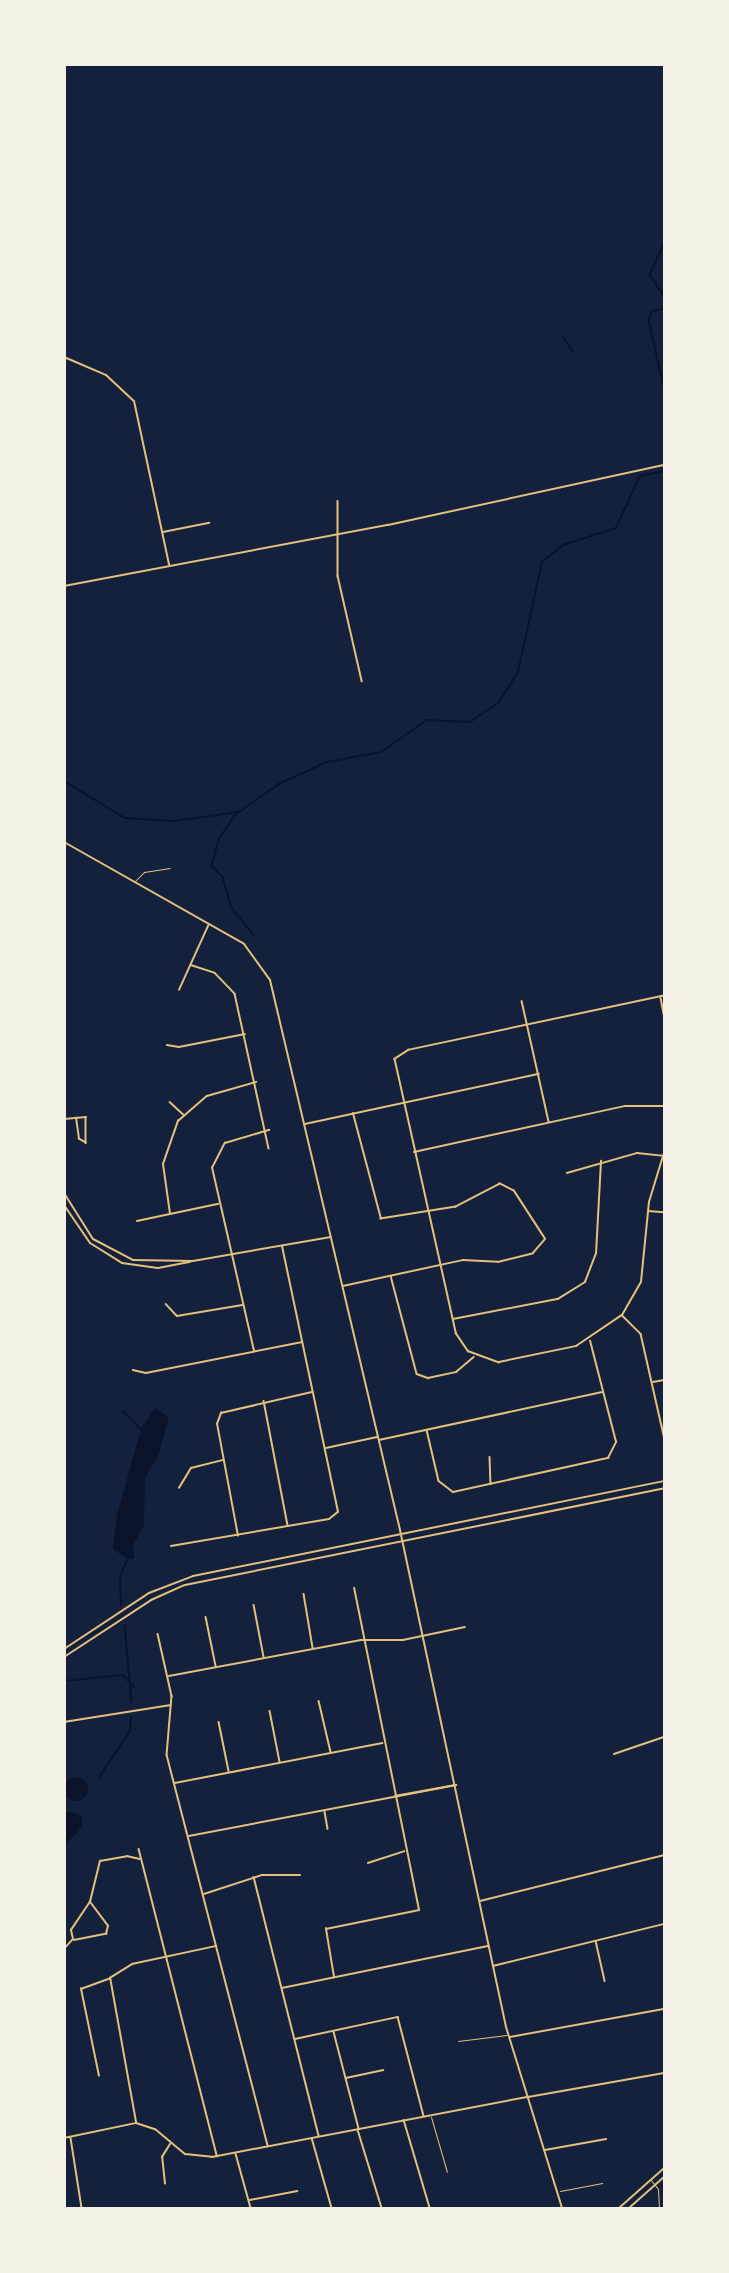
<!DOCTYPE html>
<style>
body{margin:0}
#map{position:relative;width:729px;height:2273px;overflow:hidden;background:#14213d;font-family:Barlow,sans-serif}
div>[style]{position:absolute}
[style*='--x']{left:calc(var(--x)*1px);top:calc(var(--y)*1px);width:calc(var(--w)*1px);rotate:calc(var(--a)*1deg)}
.water>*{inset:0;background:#0b132b}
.round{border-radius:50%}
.stream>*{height:1.5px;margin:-0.75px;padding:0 0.75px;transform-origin:0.75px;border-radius:0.75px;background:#0b132b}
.service>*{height:1px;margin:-0.5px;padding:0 0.5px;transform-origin:0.5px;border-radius:0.5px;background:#e5c07b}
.minor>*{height:1.5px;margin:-0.75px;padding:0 0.75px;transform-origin:0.75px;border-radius:0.75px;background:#e5c07b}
.tertiary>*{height:2px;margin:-1px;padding:0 1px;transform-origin:1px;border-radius:1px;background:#e5c07b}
.secondary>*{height:2px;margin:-1px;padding:0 1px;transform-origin:1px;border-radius:1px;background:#e5c07b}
span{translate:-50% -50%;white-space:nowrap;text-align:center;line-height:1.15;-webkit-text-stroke:4.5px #f6f1e7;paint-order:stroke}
.frame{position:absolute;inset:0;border:66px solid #f6f1e7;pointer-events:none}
</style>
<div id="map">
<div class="water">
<div style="clip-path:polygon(155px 1408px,169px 1417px,158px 1457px,145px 1477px,144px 1525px,133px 1545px,134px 1559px,126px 1558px,113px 1549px,117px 1515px,141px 1429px)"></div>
<div class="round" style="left:64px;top:1777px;width:24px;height:24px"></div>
<div style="clip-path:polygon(65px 1811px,81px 1815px,83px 1826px,65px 1845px)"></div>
</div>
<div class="stream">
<div style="--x:664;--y:245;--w:33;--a:115"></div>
<div style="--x:650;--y:275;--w:25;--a:56"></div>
<div style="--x:664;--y:309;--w:12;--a:166"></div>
<div style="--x:652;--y:312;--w:9;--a:111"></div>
<div style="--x:649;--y:320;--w:68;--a:77.2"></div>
<div style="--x:563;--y:336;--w:19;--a:58"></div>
<div style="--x:64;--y:781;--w:71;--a:31.2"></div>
<div style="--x:125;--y:818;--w:49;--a:3.5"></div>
<div style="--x:174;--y:821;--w:66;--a:-7.9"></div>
<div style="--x:239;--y:812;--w:49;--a:-35"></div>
<div style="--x:279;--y:784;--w:53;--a:-24.6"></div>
<div style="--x:327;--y:762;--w:55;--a:-10.5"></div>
<div style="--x:381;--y:752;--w:56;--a:-34.8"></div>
<div style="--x:427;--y:720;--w:43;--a:2.7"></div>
<div style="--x:470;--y:722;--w:34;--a:-34"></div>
<div style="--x:498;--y:703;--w:37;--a:-57"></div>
<div style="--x:518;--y:672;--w:113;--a:-77.7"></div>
<div style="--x:542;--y:562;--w:27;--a:-39"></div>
<div style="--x:563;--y:545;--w:56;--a:-17.8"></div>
<div style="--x:616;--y:528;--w:57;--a:-65.2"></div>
<div style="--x:640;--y:476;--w:25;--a:-12"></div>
<div style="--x:237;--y:813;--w:32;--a:124"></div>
<div style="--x:219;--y:840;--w:27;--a:105"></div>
<div style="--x:212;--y:866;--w:16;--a:45"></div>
<div style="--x:223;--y:877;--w:32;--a:74"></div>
<div style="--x:232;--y:908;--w:35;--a:51"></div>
<div style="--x:123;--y:1411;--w:27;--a:45"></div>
<div style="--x:121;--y:1605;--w:29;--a:-92"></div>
<div style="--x:120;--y:1576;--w:21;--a:-65"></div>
<div style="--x:125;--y:1625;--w:77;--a:84.8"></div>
<div style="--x:64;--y:1681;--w:59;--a:-5.8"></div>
<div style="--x:123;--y:1675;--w:16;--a:47"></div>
<div style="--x:99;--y:1777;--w:55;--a:-56"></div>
<div style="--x:130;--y:1731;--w:14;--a:-86"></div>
</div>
<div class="service">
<div style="--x:135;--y:881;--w:13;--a:-45"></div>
<div style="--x:144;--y:872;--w:26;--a:-9"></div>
<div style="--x:458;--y:2041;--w:49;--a:-7"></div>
<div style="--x:431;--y:2117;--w:57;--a:73.8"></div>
<div style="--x:651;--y:2180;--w:11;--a:52"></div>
<div style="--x:658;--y:2189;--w:19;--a:87"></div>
<div style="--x:560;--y:2191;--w:43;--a:-10.8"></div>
</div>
<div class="minor">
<div style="--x:338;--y:501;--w:75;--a:90"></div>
<div style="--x:338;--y:576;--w:108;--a:77.1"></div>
<div style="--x:163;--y:532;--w:47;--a:-11.1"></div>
<div style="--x:191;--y:965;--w:25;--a:18"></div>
<div style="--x:215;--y:973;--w:29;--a:46"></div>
<div style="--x:235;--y:994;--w:158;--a:77.6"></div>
<div style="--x:179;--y:990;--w:72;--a:-65.6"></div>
<div style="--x:664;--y:996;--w:261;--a:168"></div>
<div style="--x:409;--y:1050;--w:17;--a:147"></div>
<div style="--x:395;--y:1059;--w:281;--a:77.4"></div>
<div style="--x:456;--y:1333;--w:22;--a:56"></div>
<div style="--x:468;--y:1351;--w:33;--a:20"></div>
<div style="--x:499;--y:1362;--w:79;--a:-11.7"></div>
<div style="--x:576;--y:1346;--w:55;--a:-34"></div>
<div style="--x:622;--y:1315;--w:38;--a:-60"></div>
<div style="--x:641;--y:1282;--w:80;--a:-84.3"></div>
<div style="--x:649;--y:1202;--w:51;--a:-73"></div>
<div style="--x:661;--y:998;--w:16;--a:79"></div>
<div style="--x:522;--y:1001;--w:124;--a:77.4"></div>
<div style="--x:167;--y:1045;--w:12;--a:9"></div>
<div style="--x:179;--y:1047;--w:67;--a:-11.1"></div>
<div style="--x:170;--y:1102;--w:18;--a:43"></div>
<div style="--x:64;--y:1119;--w:22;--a:-5"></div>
<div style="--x:86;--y:1117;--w:26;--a:90"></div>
<div style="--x:86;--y:1143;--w:8;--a:-150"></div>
<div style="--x:79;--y:1139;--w:21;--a:-98"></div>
<div style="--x:305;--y:1124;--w:239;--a:-12.1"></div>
<div style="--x:414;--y:1152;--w:216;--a:-12.3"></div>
<div style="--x:625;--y:1106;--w:39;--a:0"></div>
<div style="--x:567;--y:1173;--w:73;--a:-15.9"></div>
<div style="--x:637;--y:1153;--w:27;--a:6"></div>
<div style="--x:648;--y:1211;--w:16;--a:4"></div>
<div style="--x:170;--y:1214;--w:50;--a:-98"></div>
<div style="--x:163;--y:1164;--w:46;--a:-70.8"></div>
<div style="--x:178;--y:1121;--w:38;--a:-41"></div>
<div style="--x:207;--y:1096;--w:51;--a:-15.9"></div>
<div style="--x:137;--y:1221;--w:83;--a:-11.9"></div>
<div style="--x:391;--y:1276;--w:101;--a:75.1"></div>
<div style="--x:417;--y:1374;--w:12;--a:20"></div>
<div style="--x:428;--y:1378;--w:29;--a:-12"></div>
<div style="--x:456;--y:1372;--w:23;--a:-40"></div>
<div style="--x:343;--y:1286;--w:123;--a:-12.2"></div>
<div style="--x:463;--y:1260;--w:35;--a:3"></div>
<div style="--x:498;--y:1262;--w:36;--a:-14"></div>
<div style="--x:533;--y:1253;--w:18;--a:-49"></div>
<div style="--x:545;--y:1239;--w:57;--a:-122.9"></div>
<div style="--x:514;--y:1191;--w:16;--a:-153"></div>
<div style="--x:500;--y:1184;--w:50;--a:152.4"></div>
<div style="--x:456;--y:1207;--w:76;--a:170.9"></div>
<div style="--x:381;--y:1219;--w:109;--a:-104.9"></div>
<div style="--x:166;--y:1304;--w:16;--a:47"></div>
<div style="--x:177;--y:1316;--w:66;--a:-9.6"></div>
<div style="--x:622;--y:1315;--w:27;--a:45"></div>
<div style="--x:641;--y:1334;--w:104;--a:77.2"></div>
<div style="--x:453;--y:1319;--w:107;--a:-10.8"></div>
<div style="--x:558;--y:1299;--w:32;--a:-32"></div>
<div style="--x:585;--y:1282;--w:30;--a:-69"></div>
<div style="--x:596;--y:1254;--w:93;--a:-86.9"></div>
<div style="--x:254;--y:1351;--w:188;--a:-102.9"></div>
<div style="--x:212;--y:1168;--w:28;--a:-63"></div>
<div style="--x:225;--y:1143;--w:46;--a:-16.5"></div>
<div style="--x:133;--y:1370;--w:13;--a:13"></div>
<div style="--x:146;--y:1373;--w:159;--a:-11.2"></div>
<div style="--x:653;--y:1382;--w:11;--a:-10"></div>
<div style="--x:264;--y:1401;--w:127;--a:79.1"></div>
<div style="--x:427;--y:1430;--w:52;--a:76.8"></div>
<div style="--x:439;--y:1481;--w:18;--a:38"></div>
<div style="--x:453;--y:1492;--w:159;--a:-12.4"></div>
<div style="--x:608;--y:1458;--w:18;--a:-63"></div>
<div style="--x:616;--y:1442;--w:104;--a:-104.4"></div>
<div style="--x:379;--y:1440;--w:228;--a:-12.1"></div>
<div style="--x:326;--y:1448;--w:52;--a:-12.2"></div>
<div style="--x:490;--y:1457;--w:27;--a:88"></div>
<div style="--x:179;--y:1488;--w:23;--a:-59"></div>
<div style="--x:191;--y:1468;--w:32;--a:-14"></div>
<div style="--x:238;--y:1536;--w:114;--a:-100.6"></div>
<div style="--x:217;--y:1424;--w:12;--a:-70"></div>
<div style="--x:221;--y:1413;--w:93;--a:-13"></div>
<div style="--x:171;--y:1546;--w:160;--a:-9.7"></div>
<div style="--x:329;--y:1519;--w:11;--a:-38"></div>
<div style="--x:338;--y:1512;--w:271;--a:-101.9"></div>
<div style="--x:304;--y:1594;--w:55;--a:80.5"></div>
<div style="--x:254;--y:1605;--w:53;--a:79.1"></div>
<div style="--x:206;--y:1617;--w:50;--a:78.5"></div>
<div style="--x:158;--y:1634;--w:64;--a:77.3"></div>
<div style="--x:172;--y:1696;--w:59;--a:94.8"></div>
<div style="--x:167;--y:1755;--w:404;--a:75.5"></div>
<div style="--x:169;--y:1676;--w:195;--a:-10.6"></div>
<div style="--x:361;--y:1640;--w:42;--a:0"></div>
<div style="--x:403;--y:1640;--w:63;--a:-11.8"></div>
<div style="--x:319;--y:1701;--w:52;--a:76.8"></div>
<div style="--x:270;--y:1711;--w:52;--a:78.9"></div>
<div style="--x:64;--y:1722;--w:108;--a:-9"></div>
<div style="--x:219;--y:1722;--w:50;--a:78.5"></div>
<div style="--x:614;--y:1754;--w:53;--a:-18.8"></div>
<div style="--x:175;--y:1783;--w:211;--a:-10.9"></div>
<div style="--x:395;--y:1796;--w:61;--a:-10.4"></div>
<div style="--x:325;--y:1812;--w:17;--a:80"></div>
<div style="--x:189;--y:1836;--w:272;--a:-10.8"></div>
<div style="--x:139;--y:1849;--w:317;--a:75.7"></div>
<div style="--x:368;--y:1863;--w:38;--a:-18"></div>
<div style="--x:254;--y:1877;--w:267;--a:75.9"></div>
<div style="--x:204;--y:1894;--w:61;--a:-18.1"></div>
<div style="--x:262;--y:1875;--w:38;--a:0"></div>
<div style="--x:73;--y:1939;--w:9;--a:-103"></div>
<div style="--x:71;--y:1930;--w:34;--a:-56"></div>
<div style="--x:90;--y:1902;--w:42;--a:-76.3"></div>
<div style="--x:100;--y:1861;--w:27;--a:-10"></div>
<div style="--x:127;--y:1856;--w:13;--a:13"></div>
<div style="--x:74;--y:1940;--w:33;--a:-11"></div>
<div style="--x:106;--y:1934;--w:8;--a:-76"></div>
<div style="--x:108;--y:1926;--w:30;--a:-127"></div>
<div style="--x:596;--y:1941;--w:41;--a:77.3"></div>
<div style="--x:64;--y:1949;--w:12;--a:-48"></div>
<div style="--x:493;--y:1966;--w:176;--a:-13.8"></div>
<div style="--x:334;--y:1977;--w:49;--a:-99.5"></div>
<div style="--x:326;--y:1929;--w:95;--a:-11.5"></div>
<div style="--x:419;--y:1910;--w:328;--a:-101.4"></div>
<div style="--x:282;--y:1988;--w:211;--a:-11.5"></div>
<div style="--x:334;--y:2032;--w:100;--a:75.5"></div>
<div style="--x:510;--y:2037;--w:157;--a:-10.3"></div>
<div style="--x:295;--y:2039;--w:105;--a:-12.1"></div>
<div style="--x:398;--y:2017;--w:102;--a:75.3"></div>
<div style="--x:99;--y:2076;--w:89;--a:-101.7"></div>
<div style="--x:81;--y:1989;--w:30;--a:-20"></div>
<div style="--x:346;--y:2078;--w:38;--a:-12"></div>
<div style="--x:404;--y:2120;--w:92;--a:73.5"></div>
<div style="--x:136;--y:2122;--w:146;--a:-100.2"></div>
<div style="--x:110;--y:1978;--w:26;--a:-32"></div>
<div style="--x:132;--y:1964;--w:86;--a:-12.1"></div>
<div style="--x:358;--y:2130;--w:82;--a:72.9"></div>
<div style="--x:71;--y:2138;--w:71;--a:81.1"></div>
<div style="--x:312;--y:2138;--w:73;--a:74.1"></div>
<div style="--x:545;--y:2150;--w:62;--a:-10.2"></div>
<div style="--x:236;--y:2154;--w:56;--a:74.5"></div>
<div style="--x:165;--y:2184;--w:27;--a:-96"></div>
<div style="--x:162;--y:2157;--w:15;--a:-58"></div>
<div style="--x:250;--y:2200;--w:48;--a:-10.8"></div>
</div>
<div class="tertiary">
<div style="--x:64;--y:357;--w:46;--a:23.2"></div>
<div style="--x:106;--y:375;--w:38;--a:43"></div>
<div style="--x:134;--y:401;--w:167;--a:77.9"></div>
<div style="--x:64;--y:1193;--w:54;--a:57.8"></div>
<div style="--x:93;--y:1239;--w:45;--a:27.7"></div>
<div style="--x:133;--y:1260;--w:60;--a:1"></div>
<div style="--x:193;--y:1261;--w:140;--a:-9.9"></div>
<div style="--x:64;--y:1205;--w:46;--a:55.6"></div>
<div style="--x:90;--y:1243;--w:38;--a:32"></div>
<div style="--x:122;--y:1263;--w:36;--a:8"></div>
<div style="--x:158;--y:1268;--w:33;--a:-11"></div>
<div style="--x:64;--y:2138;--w:74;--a:-11.8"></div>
<div style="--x:136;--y:2123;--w:20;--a:18"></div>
<div style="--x:155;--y:2129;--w:39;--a:40"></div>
<div style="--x:185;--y:2154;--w:27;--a:6"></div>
<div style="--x:212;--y:2157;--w:322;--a:-10.8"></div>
</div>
<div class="secondary">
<div style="--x:64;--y:586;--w:330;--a:-10.7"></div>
<div style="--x:388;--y:525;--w:282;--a:-12.3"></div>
<div style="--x:64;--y:842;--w:207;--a:29.5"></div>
<div style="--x:244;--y:944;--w:44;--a:54.2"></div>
<div style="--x:270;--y:980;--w:565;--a:76.7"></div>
<div style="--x:400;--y:1530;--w:508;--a:77.96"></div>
<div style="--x:506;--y:2027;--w:189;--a:72.8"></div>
<div style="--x:64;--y:1649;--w:102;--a:-33.4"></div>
<div style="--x:149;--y:1593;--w:47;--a:-21.1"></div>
<div style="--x:193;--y:1576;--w:480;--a:-11.4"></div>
<div style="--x:64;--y:1657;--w:104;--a:-33.2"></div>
<div style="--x:151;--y:1600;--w:37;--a:-24"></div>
<div style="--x:185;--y:1585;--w:489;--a:-11.4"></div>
<div style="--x:480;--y:1901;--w:190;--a:-14"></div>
<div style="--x:528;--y:2097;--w:138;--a:-10"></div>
<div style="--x:619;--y:2208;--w:60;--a:-41.6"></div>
<div style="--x:629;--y:2208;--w:47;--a:-41.5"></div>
</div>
<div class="frame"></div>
</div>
